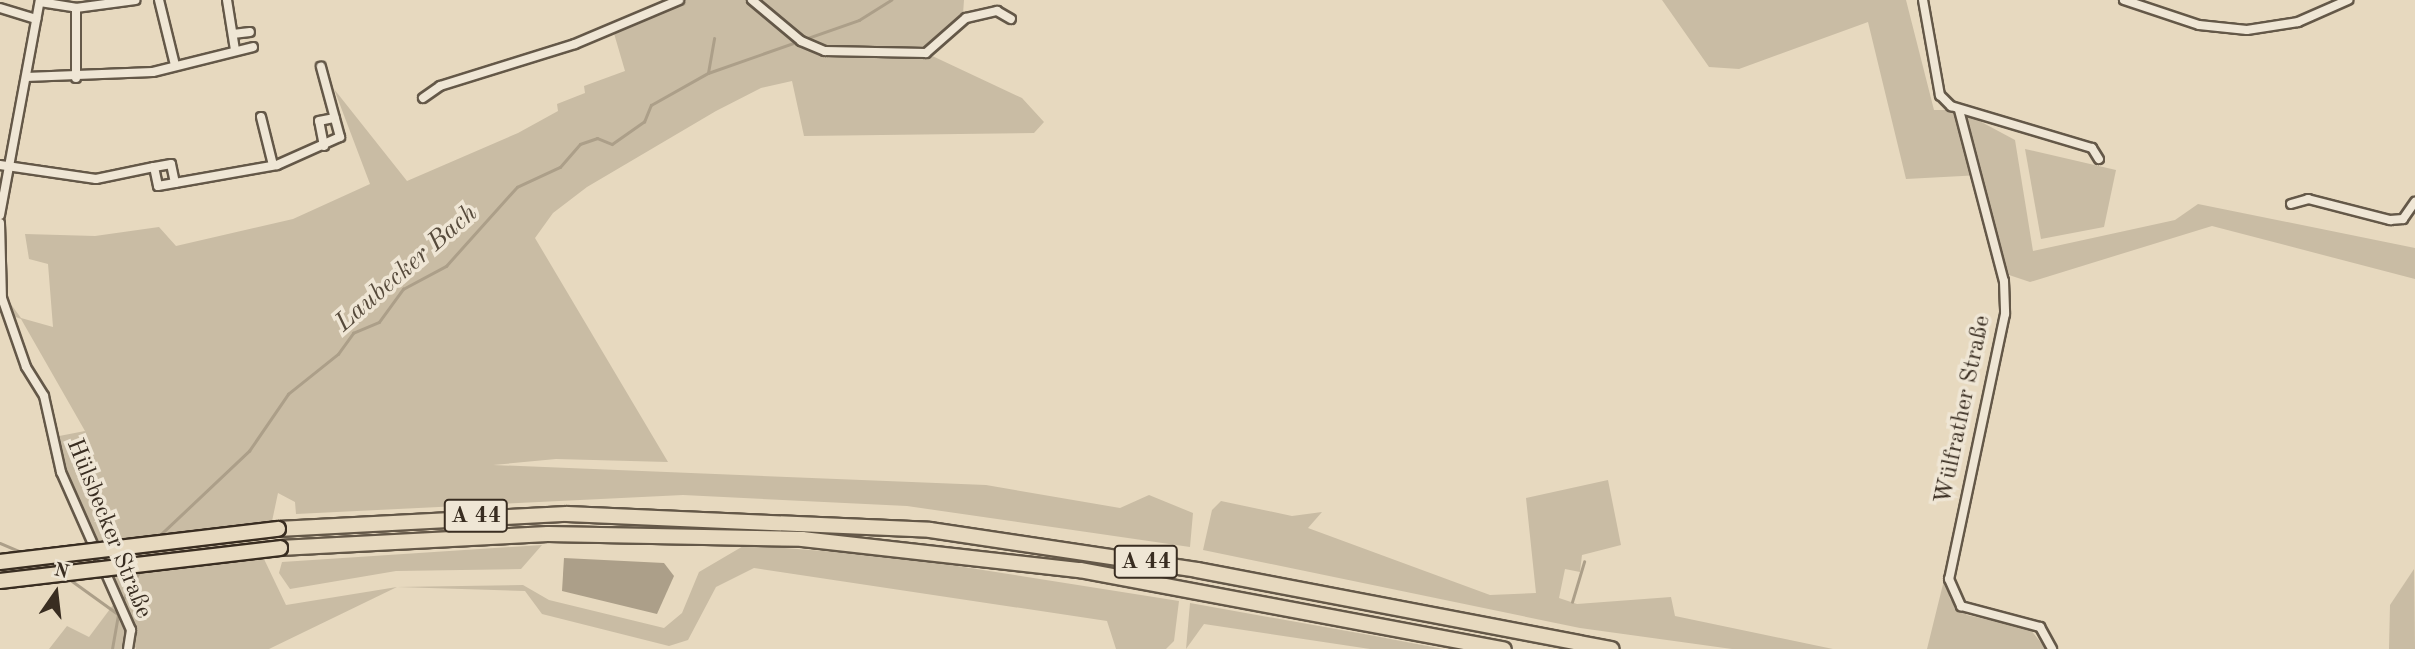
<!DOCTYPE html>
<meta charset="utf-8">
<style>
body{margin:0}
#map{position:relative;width:2415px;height:649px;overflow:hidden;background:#e7d9bf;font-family:"Old Standard TT",serif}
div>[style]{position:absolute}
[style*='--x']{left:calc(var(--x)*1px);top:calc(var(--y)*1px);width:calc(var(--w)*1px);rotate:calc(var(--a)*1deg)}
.green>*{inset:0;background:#c9bca4}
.water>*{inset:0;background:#ac9f89}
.stream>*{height:2.5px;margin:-1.25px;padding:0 1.25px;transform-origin:1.25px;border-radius:1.25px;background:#ac9f89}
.roads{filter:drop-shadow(2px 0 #645848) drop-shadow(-2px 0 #645848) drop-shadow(0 2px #645848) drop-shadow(0 -2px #645848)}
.minor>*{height:8px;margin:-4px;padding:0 4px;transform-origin:4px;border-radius:4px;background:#efe6d5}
.motorway>*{height:14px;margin:-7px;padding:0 7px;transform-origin:7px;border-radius:7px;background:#e7d9bf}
.bridges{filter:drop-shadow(2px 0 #392d21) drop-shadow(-2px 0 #392d21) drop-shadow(0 2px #392d21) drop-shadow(0 -2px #392d21)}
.motorway-bridge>*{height:14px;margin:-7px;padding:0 7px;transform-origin:7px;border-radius:7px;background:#e7d9bf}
span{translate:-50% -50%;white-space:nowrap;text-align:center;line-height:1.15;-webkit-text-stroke:7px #efe6d5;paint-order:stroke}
.shield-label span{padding:2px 5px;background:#efe6d5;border:2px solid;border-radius:5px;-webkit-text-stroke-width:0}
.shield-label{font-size:23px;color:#392d21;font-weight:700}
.street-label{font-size:24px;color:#392d21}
.water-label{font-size:26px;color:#564a3b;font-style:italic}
.north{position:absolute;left:21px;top:558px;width:70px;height:70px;-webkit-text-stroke:5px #efe6d5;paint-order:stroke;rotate:14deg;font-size:19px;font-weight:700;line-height:28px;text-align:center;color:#392d21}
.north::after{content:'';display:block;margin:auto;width:24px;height:32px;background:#392d21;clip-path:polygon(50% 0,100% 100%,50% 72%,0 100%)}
</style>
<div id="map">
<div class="green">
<div style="clip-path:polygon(679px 0,964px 0,963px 14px,926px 53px,1022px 98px,1044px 122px,1034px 133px,804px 136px,792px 81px,761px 88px,716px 111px,587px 187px,553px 213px,535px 238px,668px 462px,556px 459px,493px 465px,986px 485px,1120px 508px,1149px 495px,1193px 513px,1190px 547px,907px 506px,683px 495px,296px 514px,295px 502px,278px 493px,264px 559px,286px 605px,397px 587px,523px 585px,549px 600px,664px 628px,682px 613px,699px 572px,745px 545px,900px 557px,1179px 601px,1174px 641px,1166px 649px,1116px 649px,1107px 621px,754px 568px,716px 587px,688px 640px,669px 646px,542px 614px,525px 591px,397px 587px,269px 649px,136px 649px,54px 437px,85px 431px,21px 319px,0 311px,0 207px,5px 296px,21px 318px,53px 327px,48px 264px,29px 259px,25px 234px,95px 236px,159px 227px,176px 246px,293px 219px,370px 184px,334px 89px,407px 181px,518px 133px,558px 111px,557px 104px,585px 93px,584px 86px,625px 71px,613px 30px)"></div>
<div style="clip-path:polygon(1662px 0,1906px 0,1934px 110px,1959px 110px,2015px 140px,2033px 251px,2175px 220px,2198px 204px,2415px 248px,2415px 279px,2212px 226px,2030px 282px,2009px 275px,1981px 175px,1906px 179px,1868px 22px,1739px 69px,1709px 67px)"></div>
<div style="clip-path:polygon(2025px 149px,2116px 170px,2104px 227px,2041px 239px)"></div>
<div style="clip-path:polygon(1608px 480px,1621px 545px,1582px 555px,1580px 572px,1565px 569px,1559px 598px,1577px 604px,1671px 597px,1675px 616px,1833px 649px,1732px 649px,1580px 628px,1203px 550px,1212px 510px,1221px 501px,1292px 516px,1322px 512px,1308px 528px,1490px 595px,1536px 593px,1526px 498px)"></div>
<div style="clip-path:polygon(542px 545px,521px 569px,396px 571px,290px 589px,279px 573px,282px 562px)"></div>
<div style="clip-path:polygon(2414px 569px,2415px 649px,2389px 649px,2390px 605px)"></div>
<div style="clip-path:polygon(1945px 576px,1950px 599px,1967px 615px,2030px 629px,2046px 649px,1927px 649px)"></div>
<div style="clip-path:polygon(1190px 603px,1375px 636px,1443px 649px,1370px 649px,1204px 624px,1186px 649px)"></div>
<div style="clip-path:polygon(113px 605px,126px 631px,124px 649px,49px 649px,67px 626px,89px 637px)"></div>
</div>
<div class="water">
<div style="clip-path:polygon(564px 558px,664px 563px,674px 576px,657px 614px,562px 591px)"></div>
</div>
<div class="stream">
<div style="--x:708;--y:73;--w:35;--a:-80"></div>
<div style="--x:159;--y:536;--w:124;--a:-43.4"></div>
<div style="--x:249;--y:451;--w:69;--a:-55.6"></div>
<div style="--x:288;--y:394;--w:64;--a:-38.7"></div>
<div style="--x:338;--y:354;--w:26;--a:-54"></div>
<div style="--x:353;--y:333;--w:28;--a:-23"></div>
<div style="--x:379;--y:322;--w:41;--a:-54"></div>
<div style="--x:403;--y:289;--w:49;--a:-28.1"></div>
<div style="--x:446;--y:266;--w:106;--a:-48.1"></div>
<div style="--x:517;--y:187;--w:47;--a:-24.9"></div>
<div style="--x:560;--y:167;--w:30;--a:-49"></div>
<div style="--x:580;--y:144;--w:18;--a:-19"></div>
<div style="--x:597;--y:138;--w:16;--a:22"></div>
<div style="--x:612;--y:144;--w:39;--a:-35"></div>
<div style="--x:644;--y:122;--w:18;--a:-68"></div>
<div style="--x:651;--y:105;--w:65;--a:-29.3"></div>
<div style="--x:708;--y:73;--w:160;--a:-19.3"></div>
<div style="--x:859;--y:20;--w:38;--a:-32"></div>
<div style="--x:0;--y:543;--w:25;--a:23"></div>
<div style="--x:68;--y:578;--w:62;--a:35.8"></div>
<div style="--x:123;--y:600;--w:34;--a:-60"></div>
<div style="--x:1572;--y:602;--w:42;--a:-73.3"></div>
<div style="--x:112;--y:649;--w:35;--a:-80"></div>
</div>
<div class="roads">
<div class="minor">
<div style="--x:159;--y:0;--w:67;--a:76.2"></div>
<div style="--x:227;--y:0;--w:51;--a:80.9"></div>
<div style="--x:752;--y:0;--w:64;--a:39.9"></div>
<div style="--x:801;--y:41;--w:26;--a:23"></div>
<div style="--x:825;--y:51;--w:101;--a:1.1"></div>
<div style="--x:926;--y:53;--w:53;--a:-41.2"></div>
<div style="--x:966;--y:18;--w:32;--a:-13"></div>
<div style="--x:997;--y:11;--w:16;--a:30"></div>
<div style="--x:1923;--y:0;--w:97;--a:79.9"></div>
<div style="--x:1940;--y:95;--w:16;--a:45"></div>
<div style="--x:1951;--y:106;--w:147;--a:16.6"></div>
<div style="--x:2092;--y:148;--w:13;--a:58"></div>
<div style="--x:2124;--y:0;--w:79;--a:18.4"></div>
<div style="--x:2199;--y:25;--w:48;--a:5.9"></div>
<div style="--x:2247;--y:30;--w:52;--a:-8.9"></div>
<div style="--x:2298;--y:22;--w:55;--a:-23.7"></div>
<div style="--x:40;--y:2;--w:36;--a:9"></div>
<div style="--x:76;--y:8;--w:60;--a:-7.7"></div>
<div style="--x:0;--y:8;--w:38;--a:17"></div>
<div style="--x:233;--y:34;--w:17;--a:-7"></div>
<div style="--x:26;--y:77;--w:127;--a:-2.3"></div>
<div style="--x:153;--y:72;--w:103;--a:-14"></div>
<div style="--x:76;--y:78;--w:70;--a:-90"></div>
<div style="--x:423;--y:98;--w:21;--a:-35"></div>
<div style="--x:440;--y:86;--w:141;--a:-17.3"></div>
<div style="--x:575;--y:44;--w:113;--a:-22.9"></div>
<div style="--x:1959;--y:110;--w:177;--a:75.3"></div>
<div style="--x:2004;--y:281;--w:33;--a:88"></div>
<div style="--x:2005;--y:314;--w:271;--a:101.9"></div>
<div style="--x:1949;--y:579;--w:30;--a:66"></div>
<div style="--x:1961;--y:606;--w:82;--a:14.9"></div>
<div style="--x:2040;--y:627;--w:25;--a:61"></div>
<div style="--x:261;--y:117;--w:49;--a:76"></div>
<div style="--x:324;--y:146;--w:25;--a:-101"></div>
<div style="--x:319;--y:121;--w:16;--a:-11"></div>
<div style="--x:0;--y:165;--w:97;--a:8.3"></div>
<div style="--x:96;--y:179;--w:59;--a:-11.7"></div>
<div style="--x:175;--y:183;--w:19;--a:-102"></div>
<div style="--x:171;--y:164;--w:17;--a:170"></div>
<div style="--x:154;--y:167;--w:19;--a:78"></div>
<div style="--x:158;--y:186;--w:121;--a:-10"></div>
<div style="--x:277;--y:165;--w:69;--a:-24"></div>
<div style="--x:340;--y:137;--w:73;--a:-105.2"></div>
<div style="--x:2291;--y:204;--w:18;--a:-16"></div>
<div style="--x:2308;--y:199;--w:85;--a:14.4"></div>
<div style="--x:2390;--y:220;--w:13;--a:-4"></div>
<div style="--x:2403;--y:219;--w:21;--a:-55"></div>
<div style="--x:0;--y:215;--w:219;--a:-79.5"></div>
<div style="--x:0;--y:223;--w:75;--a:88.5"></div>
<div style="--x:2;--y:298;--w:73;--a:70.8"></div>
<div style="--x:26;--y:367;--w:34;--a:58"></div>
<div style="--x:44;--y:396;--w:78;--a:77.4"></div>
<div style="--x:61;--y:472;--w:173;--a:66.1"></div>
<div style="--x:131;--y:630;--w:19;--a:99"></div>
</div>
<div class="motorway">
<div style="--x:278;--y:529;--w:289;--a:-3"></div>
<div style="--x:567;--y:514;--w:363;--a:2.5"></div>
<div style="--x:930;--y:530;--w:270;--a:8.5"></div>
<div style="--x:1197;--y:570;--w:422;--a:10.8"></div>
<div style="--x:280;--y:548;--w:268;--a:-3"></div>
<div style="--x:548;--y:534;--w:254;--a:1.1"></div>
<div style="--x:802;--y:539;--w:280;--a:6.4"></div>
<div style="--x:1080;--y:570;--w:431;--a:10.6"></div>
</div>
</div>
<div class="bridges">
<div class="motorway-bridge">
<div style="--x:0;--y:562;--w:280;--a:-6.8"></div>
<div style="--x:0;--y:581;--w:282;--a:-6.7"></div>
</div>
</div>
<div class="shield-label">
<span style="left:476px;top:516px">A 44</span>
<span style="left:1146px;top:562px">A 44</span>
</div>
<div class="street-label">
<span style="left:1964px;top:410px;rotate:-78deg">Wülfrather Straße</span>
<span style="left:108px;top:529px;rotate:68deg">Hülsbecker Straße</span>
</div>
<div class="water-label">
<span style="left:407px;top:269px;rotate:-41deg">Laubecker Bach</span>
</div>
<div class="north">N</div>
</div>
